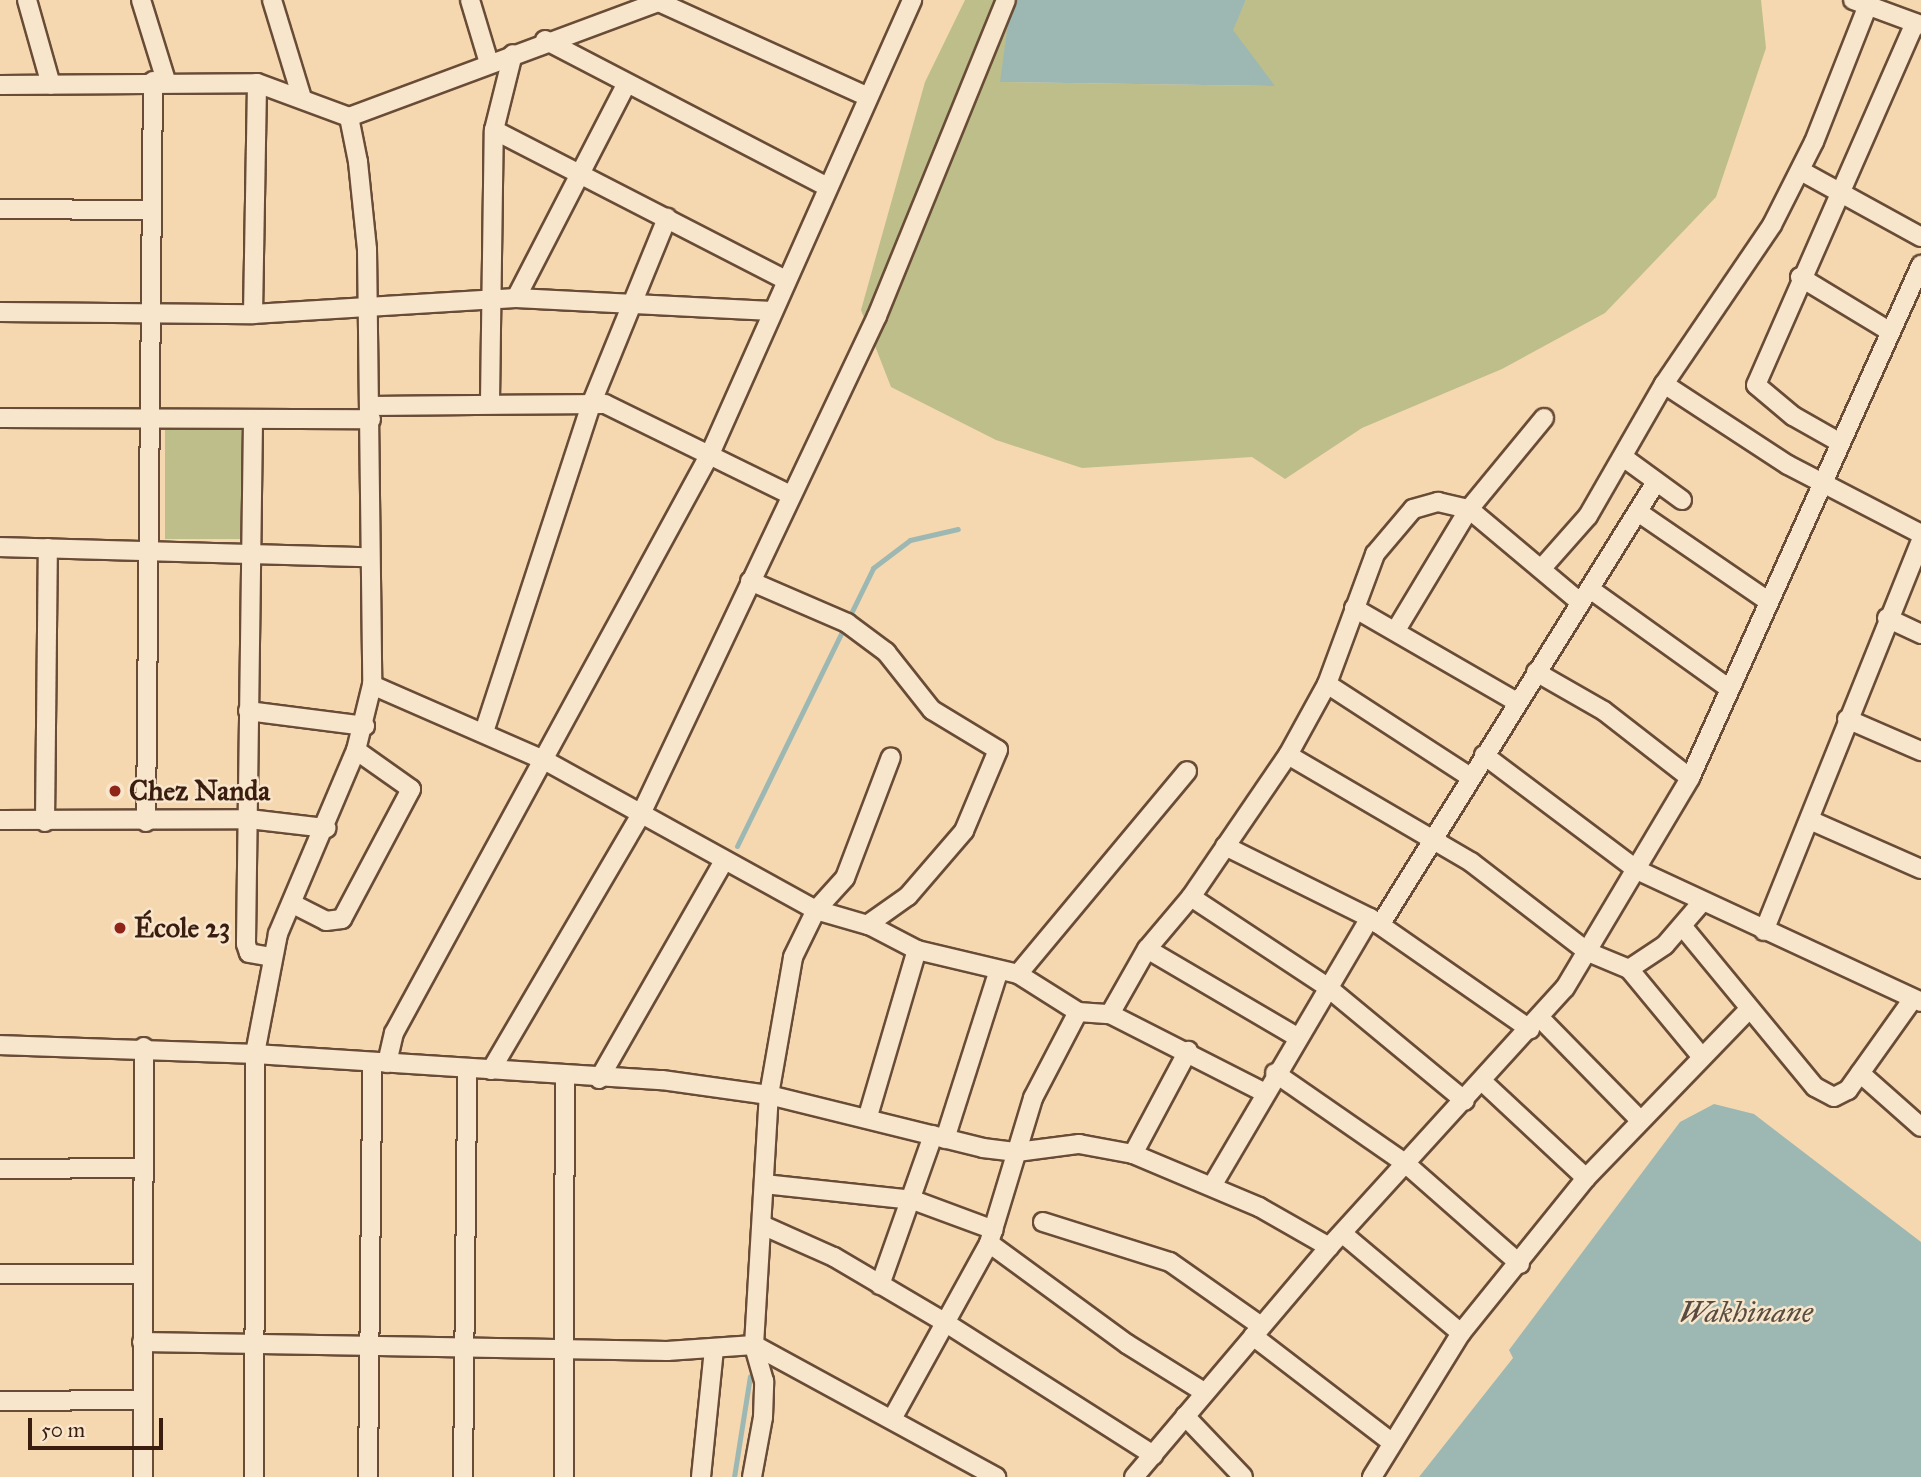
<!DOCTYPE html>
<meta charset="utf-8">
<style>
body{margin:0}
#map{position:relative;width:1921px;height:1477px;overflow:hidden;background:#f5d8b0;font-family:"IM FELL Great Primer",serif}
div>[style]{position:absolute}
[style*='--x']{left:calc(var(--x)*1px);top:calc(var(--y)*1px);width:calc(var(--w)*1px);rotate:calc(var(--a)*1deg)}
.green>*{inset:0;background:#bebe8a;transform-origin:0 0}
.water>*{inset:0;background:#9db8b2}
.stream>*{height:5px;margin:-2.5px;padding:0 2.5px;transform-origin:2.5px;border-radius:2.5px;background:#9db8b2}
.roads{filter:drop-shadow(2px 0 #694c37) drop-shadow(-2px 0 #694c37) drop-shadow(0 2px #694c37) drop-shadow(0 -2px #694c37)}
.minor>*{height:18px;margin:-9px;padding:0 9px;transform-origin:9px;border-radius:9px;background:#f8e6cc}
.dots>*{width:19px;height:19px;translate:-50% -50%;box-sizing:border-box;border:4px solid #f8e6cc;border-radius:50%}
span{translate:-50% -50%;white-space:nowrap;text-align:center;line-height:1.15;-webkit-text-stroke:5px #f8e6cc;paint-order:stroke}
.poi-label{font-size:28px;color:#3a1d0f;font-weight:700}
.left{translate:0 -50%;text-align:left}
.water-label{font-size:30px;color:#584c40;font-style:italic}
.scale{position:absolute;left:28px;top:1418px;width:135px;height:32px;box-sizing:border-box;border:4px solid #3a1d0f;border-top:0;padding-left:9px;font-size:21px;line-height:24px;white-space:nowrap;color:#3a1d0f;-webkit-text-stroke:5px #f8e6cc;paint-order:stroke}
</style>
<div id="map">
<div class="green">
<div style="clip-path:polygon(965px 0,1011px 0,1001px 82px,1273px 86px,1232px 30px,1246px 0,1761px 0,1766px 48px,1716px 197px,1605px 313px,1502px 369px,1362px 428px,1285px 479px,1252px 457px,1082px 468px,996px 440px,891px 387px,861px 310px,925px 82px)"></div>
<div style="left:165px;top:430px;width:80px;height:109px"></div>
</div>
<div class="water">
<div style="clip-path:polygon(1011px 0,1246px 0,1233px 30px,1275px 86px,1000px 82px)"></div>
<div style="clip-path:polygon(1714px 1104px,1754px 1114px,1921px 1242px,1921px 1477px,1419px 1477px,1513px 1358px,1509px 1350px,1680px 1122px)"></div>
</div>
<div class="stream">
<div style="--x:737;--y:846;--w:309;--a:-63.9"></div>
<div style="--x:873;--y:568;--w:46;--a:-37.1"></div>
<div style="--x:910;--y:540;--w:49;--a:-12.9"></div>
<div style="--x:734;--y:1477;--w:102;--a:-81"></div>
</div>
<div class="roads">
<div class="minor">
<div style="--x:27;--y:0;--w:88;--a:74.2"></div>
<div style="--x:141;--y:0;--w:85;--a:72.8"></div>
<div style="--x:272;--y:0;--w:102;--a:73"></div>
<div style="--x:470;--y:0;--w:66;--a:73.2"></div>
<div style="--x:1853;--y:0;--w:72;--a:20.2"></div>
<div style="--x:659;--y:2;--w:225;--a:24.4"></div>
<div style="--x:545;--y:40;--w:318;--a:27.5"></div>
<div style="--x:0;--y:85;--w:257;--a:-0.4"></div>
<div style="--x:257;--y:83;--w:98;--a:20.3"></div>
<div style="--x:349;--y:117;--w:46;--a:78.7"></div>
<div style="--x:358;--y:162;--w:87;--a:84.1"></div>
<div style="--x:367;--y:249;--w:436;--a:89.3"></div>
<div style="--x:372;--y:685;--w:67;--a:103.8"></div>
<div style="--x:356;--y:750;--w:200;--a:113"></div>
<div style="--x:278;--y:934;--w:122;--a:100.9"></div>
<div style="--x:255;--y:1054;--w:423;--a:90.1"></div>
<div style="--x:349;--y:117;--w:335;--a:-20.4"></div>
<div style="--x:494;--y:130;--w:328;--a:27.2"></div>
<div style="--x:1801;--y:171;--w:137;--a:28.8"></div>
<div style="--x:0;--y:209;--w:150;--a:0.4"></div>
<div style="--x:1800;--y:277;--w:104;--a:31.2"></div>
<div style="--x:516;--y:298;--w:240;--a:-62.7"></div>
<div style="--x:0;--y:312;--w:253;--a:0.5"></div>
<div style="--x:253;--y:314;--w:263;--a:-3.5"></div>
<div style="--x:516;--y:298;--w:256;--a:2.9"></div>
<div style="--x:253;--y:314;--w:231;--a:-89"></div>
<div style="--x:1664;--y:384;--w:148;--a:33.2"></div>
<div style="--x:1788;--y:465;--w:150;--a:27.4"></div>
<div style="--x:490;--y:401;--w:271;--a:-89.2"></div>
<div style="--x:494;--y:130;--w:78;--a:-76"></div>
<div style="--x:370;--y:406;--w:235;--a:-0.5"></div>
<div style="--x:605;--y:404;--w:207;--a:26.1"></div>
<div style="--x:0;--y:418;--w:371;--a:0.2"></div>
<div style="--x:253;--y:421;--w:523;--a:90.77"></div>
<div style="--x:246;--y:944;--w:9;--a:72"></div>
<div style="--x:249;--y:953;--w:23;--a:10"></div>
<div style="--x:1839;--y:442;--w:53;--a:-150.5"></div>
<div style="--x:1793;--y:416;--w:48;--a:-140"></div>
<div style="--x:1756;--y:385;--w:395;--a:-66.3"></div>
<div style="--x:1623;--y:457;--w:73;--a:36.1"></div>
<div style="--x:1638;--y:512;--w:158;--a:34.4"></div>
<div style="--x:0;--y:547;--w:367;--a:1.6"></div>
<div style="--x:1542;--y:568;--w:69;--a:-48.5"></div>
<div style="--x:1588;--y:516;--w:152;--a:-60.1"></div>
<div style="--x:1664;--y:384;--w:192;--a:-55.8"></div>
<div style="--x:1772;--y:225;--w:93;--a:-63.2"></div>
<div style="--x:1814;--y:142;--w:147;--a:-68.5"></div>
<div style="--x:750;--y:581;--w:106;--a:23.4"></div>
<div style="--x:847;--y:623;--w:49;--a:36.6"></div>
<div style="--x:886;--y:652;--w:74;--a:51.6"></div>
<div style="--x:932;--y:710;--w:77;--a:31.2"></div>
<div style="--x:998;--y:750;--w:88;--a:112.8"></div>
<div style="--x:964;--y:831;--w:86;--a:130.7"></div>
<div style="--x:908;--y:896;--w:50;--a:144.7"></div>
<div style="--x:1590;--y:589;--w:168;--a:35.6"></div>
<div style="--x:1354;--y:608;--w:188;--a:30"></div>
<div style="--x:1887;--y:618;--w:38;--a:25"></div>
<div style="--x:1396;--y:630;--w:141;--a:-58.9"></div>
<div style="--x:1469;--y:509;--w:118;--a:-50.5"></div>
<div style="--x:1536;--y:672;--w:78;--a:29.8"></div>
<div style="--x:1604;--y:711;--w:109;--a:37.9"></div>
<div style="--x:1327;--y:684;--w:171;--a:33"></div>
<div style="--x:372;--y:685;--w:188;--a:23.6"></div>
<div style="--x:544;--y:760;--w:311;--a:28.9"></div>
<div style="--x:816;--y:910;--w:57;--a:16.2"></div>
<div style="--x:871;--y:926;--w:52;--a:27.6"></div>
<div style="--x:248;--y:711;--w:118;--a:7.3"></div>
<div style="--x:1847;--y:719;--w:81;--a:23.4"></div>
<div style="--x:484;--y:732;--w:347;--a:-71.9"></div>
<div style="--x:592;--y:402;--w:199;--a:-67.8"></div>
<div style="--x:1288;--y:755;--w:212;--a:30.3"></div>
<div style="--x:1471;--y:862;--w:148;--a:37.6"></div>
<div style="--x:1588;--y:952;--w:44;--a:22.5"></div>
<div style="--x:1629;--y:969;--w:113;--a:50.4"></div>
<div style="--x:1484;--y:755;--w:191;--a:36.9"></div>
<div style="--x:1637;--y:870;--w:313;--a:24.9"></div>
<div style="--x:0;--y:820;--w:249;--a:-0.2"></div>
<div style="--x:249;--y:819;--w:78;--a:6.7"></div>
<div style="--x:1812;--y:821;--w:119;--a:23.8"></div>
<div style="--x:45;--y:822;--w:274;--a:-89.4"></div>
<div style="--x:146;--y:822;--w:741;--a:-89.46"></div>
<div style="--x:1225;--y:846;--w:162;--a:26.4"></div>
<div style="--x:1370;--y:918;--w:195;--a:34.8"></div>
<div style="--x:1191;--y:897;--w:162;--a:33.4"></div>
<div style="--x:1326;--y:986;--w:180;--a:39.6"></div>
<div style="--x:293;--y:904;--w:37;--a:27"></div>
<div style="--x:326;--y:921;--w:16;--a:-7"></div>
<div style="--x:342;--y:919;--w:147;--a:-62"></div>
<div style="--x:411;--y:789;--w:67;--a:-144.7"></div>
<div style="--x:1380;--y:925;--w:522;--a:-58.08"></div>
<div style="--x:1683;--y:927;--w:207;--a:50.5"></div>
<div style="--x:1815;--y:1087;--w:21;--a:28"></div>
<div style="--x:1834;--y:1097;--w:16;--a:-27"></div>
<div style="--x:1848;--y:1090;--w:112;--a:-54.5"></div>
<div style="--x:1764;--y:931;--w:421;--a:-68.1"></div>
<div style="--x:1147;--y:949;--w:174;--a:30.4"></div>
<div style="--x:1629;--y:969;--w:43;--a:-33.7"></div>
<div style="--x:1665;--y:945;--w:57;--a:-49.3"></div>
<div style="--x:1018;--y:974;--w:264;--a:-50.2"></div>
<div style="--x:1110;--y:1014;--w:172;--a:27"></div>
<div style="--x:1540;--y:1018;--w:143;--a:45.6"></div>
<div style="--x:0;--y:1045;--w:255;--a:2"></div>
<div style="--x:255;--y:1054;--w:408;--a:3.7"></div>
<div style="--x:662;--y:1080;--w:108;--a:8"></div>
<div style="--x:769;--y:1095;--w:220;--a:13.9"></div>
<div style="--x:983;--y:1148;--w:34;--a:7"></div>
<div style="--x:1017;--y:1152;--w:63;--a:-7.4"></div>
<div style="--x:1079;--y:1144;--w:55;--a:10.5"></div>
<div style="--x:1133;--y:1154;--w:137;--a:22.8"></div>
<div style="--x:1259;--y:1207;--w:81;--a:29.7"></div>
<div style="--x:387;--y:1063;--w:31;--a:-77"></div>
<div style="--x:394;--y:1033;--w:660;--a:-61.38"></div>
<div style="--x:710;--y:454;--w:497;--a:-66"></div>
<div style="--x:491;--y:1070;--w:297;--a:-59.6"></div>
<div style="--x:641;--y:814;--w:551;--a:-64.64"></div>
<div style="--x:877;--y:316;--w:341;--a:-67.8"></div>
<div style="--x:1275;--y:1073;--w:158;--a:34.7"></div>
<div style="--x:1405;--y:1163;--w:153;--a:41.3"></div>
<div style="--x:1860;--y:1073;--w:81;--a:41.5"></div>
<div style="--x:599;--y:1079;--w:251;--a:-60.2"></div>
<div style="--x:1483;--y:1082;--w:141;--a:43"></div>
<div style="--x:868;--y:1116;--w:173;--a:-73.6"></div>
<div style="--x:917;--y:950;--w:104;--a:13.4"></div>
<div style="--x:1018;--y:974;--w:71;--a:32.3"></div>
<div style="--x:1078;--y:1012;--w:32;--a:4"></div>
<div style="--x:1110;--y:1014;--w:75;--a:-60.4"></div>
<div style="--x:1147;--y:949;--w:68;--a:-49.8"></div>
<div style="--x:1191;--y:897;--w:172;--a:-55.7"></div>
<div style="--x:1288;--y:755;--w:81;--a:-61.2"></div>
<div style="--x:1327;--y:684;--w:139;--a:-69.7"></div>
<div style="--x:1375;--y:554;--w:59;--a:-49.8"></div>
<div style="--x:1413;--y:509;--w:26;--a:-16"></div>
<div style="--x:1438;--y:502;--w:32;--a:13"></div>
<div style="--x:1469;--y:509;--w:146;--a:40"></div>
<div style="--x:945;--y:1139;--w:177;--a:-72.3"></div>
<div style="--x:1133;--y:1154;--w:117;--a:-61.9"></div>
<div style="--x:0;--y:1169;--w:143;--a:-0.4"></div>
<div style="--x:764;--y:1184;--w:150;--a:6.1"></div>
<div style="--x:913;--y:1200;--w:86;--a:20.3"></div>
<div style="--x:1212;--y:1186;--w:311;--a:-59.5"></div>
<div style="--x:1043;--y:1222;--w:133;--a:17.5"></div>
<div style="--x:1170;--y:1262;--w:111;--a:35.1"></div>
<div style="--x:762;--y:1225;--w:79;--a:24"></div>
<div style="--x:834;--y:1257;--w:130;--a:30.5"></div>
<div style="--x:946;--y:1323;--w:246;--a:32.5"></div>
<div style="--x:1343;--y:1234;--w:154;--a:40"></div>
<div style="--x:989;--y:1243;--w:171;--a:36.2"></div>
<div style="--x:1127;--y:1344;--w:91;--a:31.9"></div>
<div style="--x:0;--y:1274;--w:142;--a:0"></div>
<div style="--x:880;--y:1285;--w:159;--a:-70.5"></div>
<div style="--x:1253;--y:1336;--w:174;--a:37.5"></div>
<div style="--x:142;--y:1342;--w:525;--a:0.98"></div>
<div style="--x:667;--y:1351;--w:87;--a:-3.9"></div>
<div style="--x:754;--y:1345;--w:276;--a:28.6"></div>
<div style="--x:0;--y:1401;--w:141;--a:-0.4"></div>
<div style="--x:1185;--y:1416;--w:84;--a:46.4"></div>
<div style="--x:892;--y:1419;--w:201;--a:-61.1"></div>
<div style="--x:989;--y:1243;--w:152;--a:-73.1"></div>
<div style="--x:1033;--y:1098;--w:97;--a:-62.4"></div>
<div style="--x:143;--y:1477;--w:430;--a:-89.9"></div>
<div style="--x:368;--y:1477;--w:414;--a:-89.4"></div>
<div style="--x:463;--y:1477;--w:407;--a:-89.4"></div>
<div style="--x:564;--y:1477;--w:402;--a:-89.9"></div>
<div style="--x:701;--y:1477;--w:129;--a:-84.2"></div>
<div style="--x:752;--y:1477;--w:61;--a:-79.6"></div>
<div style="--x:763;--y:1417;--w:36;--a:-88"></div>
<div style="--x:764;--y:1381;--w:37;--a:-106"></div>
<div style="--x:754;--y:1345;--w:250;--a:-86.6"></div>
<div style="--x:769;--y:1095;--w:140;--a:-80.1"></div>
<div style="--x:793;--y:957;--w:52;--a:-63.9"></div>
<div style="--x:816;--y:910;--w:43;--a:-47.8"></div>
<div style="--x:845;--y:878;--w:129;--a:-69.2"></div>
<div style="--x:1134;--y:1477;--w:302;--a:-49.7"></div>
<div style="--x:1329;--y:1247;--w:350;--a:-47.7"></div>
<div style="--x:1565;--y:988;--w:244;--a:-59.2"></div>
<div style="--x:1690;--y:778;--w:563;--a:-65.76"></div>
<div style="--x:1372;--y:1477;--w:169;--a:-58.3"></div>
<div style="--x:1461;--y:1333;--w:199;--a:-51.1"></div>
<div style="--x:1586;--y:1178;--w:233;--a:-46"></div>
</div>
</div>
<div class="dots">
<div style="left:115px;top:791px;background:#8f2418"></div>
<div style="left:120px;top:928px;background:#8f2418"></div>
</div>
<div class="poi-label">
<span class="left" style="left:129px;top:791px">Chez Nanda</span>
<span class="left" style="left:134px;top:928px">École 23</span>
</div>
<div class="water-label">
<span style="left:1746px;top:1312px">Wakhinane</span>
</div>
<div class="scale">50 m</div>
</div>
